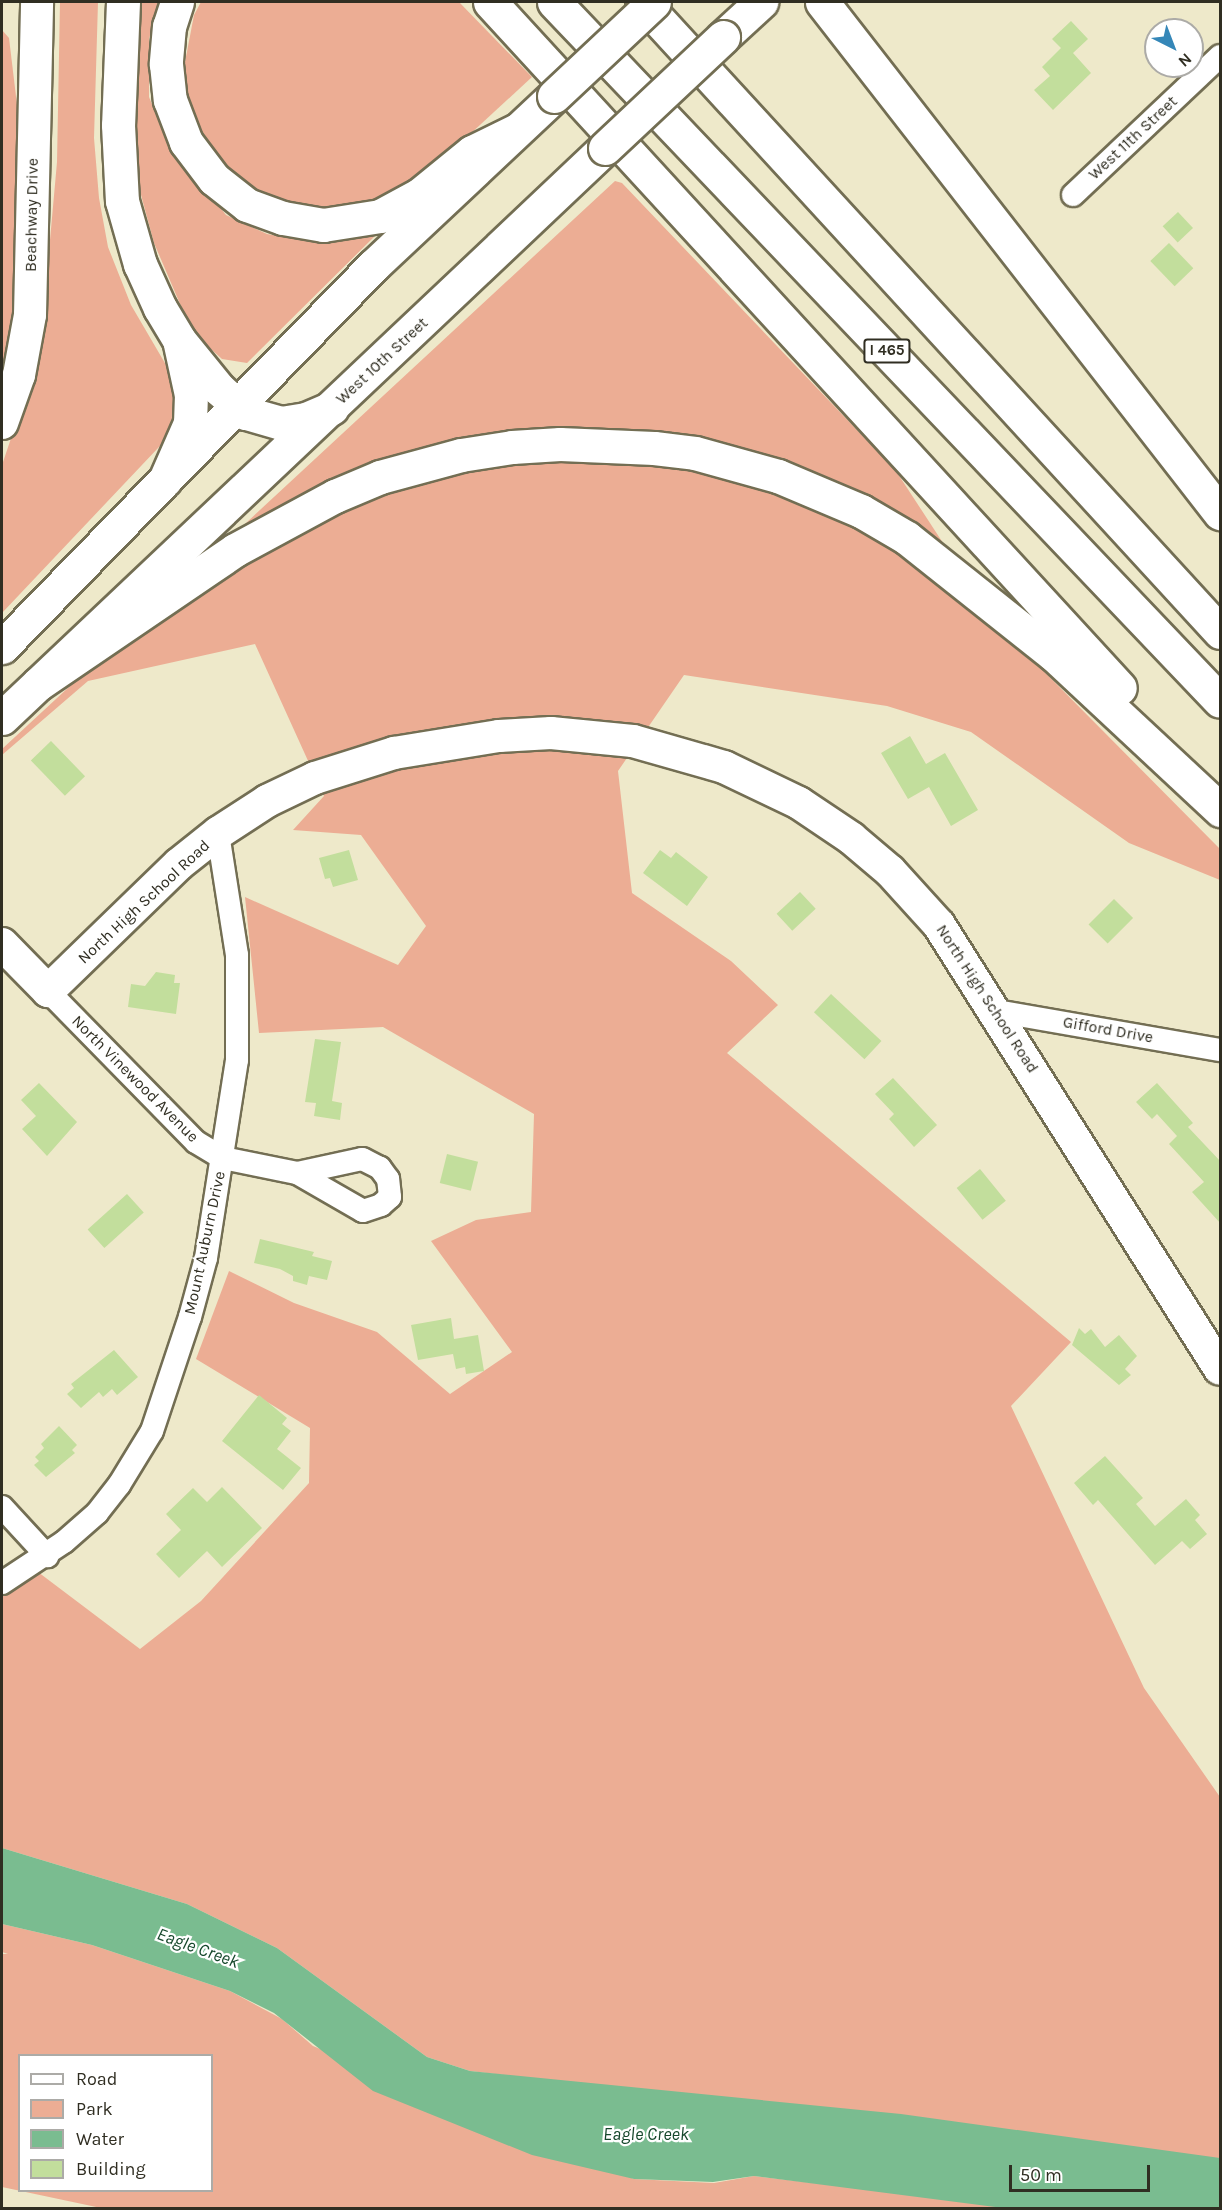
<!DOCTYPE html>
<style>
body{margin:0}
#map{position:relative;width:1222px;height:2210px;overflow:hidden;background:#eee9ca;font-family:Karla,sans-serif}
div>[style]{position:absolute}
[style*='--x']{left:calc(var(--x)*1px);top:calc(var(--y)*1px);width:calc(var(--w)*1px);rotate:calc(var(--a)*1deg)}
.green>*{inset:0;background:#ecad94}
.water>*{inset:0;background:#7abc90}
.building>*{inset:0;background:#c2de9c;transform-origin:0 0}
.roads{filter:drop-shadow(2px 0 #736e53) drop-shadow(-2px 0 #736e53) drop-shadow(0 2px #736e53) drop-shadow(0 -2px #736e53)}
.street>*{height:22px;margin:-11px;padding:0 11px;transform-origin:11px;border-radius:11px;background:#fff}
.secondary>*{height:32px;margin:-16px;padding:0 16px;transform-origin:16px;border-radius:16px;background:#fff}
.primary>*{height:33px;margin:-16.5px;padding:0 16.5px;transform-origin:16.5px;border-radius:16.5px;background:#fff}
.highway>*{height:33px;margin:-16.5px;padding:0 16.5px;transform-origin:16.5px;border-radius:16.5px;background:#fff}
.bridges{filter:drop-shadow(2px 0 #736e53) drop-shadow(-2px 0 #736e53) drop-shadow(0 2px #736e53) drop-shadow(0 -2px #736e53)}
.primary-bridge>*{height:33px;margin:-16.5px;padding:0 16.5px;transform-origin:16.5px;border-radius:16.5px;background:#fff}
span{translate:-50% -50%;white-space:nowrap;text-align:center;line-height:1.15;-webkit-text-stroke:4.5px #fff;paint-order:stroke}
.shield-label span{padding:2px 4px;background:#fff;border:2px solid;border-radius:4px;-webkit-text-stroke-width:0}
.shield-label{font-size:15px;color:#302e22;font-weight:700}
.street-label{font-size:16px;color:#302e22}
.water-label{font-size:18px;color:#15472b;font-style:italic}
.frame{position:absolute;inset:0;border:3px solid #302e22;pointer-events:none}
.legend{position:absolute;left:18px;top:2054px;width:195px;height:138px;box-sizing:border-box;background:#fff;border:2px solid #acaba7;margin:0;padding:8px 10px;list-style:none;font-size:18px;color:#302e22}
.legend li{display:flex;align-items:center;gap:12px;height:30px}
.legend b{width:30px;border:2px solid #acaba7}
.north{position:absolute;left:1144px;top:18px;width:60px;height:60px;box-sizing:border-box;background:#fff;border:2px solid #acaba7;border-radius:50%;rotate:138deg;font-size:16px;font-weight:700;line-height:24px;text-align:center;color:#302e22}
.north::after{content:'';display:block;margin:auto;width:21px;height:27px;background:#3587b8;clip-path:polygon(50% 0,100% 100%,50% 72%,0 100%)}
.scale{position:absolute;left:1009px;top:2165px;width:141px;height:27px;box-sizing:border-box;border:3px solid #302e22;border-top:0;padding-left:8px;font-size:18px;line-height:21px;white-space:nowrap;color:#302e22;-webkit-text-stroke:4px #fff;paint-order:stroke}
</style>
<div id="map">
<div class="green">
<div style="clip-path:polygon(60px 2px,98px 2px,94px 138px,99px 198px,108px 247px,131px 305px,176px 382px,176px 429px,2px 613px,2px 465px,31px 379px,43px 318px,57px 162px)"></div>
<div style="clip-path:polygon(141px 2px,159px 2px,149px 39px,149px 97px,167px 140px,226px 215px,267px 234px,317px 243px,361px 237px,383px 228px,247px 363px,222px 359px,192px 332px,154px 243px,137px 180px,134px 100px)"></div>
<div style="clip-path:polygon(201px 2px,459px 2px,532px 77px,416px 184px,395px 195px,319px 209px,265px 195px,226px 167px,205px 143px,185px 108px,185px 62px,194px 15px)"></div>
<div style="clip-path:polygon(2px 30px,9px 38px,18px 113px,18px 219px,12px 352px,2px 389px)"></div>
<div style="clip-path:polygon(615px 181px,622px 183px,896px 471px,994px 621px,1220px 849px,1220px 880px,1129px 843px,971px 732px,887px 706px,684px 675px,618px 771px,632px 893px,731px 961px,778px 1005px,727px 1053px,1071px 1342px,1011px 1406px,1144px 1688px,1220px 1797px,1220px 2160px,470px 2071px,427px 2057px,277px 1948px,187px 1904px,2px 1848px,2px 1588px,38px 1572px,140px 1649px,201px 1601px,309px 1483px,310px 1428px,196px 1359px,229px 1271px,294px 1303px,377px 1332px,450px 1394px,512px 1352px,431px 1241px,476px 1220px,531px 1212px,534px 1114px,383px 1027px,259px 1033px,245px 897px,398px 965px,426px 926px,361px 835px,293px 830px,324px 796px,255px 644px,88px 681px,2px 755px,2px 749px)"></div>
<div style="clip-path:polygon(evenodd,2px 1924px,92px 1945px,230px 1991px,282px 2019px,313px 2046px,634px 2179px,714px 2183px,754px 2176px,1028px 2208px,101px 2208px,2px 2187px,2px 1954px,8px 1954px,2px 1952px,2px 1924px,20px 2056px,212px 2056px,212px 2190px,20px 2190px,20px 2056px)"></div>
</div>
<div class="water">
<div style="clip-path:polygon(2px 1848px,187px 1904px,277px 1948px,427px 2057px,470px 2071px,901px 2114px,1220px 2158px,1220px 2208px,1003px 2208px,754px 2176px,713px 2182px,634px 2179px,532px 2155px,373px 2091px,274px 2013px,230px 1991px,92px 1945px,2px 1924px)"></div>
</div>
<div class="building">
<div style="clip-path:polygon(1071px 21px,1088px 39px,1073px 53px,1091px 73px,1053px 110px,1034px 90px,1050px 76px,1042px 67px,1061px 48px,1052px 39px)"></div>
<div style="left:1178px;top:212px;width:22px;height:21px;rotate:47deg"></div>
<div style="left:1169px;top:243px;width:35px;height:26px;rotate:46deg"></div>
<div style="clip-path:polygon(910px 736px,926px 764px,945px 753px,978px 810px,951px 826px,929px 787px,908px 799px,881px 753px)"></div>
<div style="left:51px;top:741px;width:49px;height:28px;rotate:46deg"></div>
<div style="clip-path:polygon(349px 850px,358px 880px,333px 887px,330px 878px,325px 879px,319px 858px)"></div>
<div style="clip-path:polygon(660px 850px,671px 858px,676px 852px,708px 877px,687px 906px,643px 873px)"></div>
<div style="left:800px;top:892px;width:23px;height:32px;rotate:47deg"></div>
<div style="left:1114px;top:899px;width:27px;height:36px;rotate:45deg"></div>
<div style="clip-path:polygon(156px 972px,175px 975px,174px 983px,180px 983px,176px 1014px,128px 1007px,131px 984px,145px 986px)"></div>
<div style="left:831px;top:994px;width:69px;height:25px;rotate:43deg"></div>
<div style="clip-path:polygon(315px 1039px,341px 1042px,332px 1101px,342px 1103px,340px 1120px,314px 1116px,316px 1103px,305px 1102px)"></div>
<div style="clip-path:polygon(893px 1078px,937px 1125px,914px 1147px,889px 1119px,894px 1114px,875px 1094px)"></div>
<div style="clip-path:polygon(39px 1083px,77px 1122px,47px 1156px,22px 1129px,36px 1116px,21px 1100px)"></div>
<div style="clip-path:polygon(1157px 1083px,1193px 1123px,1188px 1127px,1221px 1162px,1221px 1224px,1192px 1192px,1204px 1182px,1169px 1144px,1177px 1136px,1157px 1114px,1152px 1119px,1136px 1102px)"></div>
<div style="left:447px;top:1154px;width:32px;height:30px;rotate:14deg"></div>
<div style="left:980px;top:1169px;width:41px;height:30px;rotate:51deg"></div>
<div style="left:127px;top:1194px;width:25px;height:53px;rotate:48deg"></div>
<div style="clip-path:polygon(260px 1239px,314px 1252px,312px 1256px,332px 1261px,327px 1280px,309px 1276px,307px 1285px,293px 1281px,293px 1276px,280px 1269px,254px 1263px)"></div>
<div style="clip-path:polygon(451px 1318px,454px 1339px,478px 1335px,484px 1371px,466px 1374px,465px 1367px,456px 1369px,453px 1354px,418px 1360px,411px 1325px)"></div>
<div style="clip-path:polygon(1079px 1328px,1085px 1334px,1091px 1329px,1105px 1347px,1119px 1335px,1137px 1356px,1125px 1369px,1131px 1375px,1119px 1385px,1072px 1345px)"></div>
<div style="clip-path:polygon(114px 1350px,138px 1377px,117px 1395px,112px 1389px,103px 1397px,99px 1392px,81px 1408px,67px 1394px,74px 1388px,71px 1384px)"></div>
<div style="clip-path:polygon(259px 1395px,287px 1418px,282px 1424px,291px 1431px,277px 1449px,301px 1468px,283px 1490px,222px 1441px)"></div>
<div style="clip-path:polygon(59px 1426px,77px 1445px,72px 1450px,75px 1453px,46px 1477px,34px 1465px,39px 1461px,35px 1457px,44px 1448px,41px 1444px)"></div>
<div style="clip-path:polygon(1105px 1456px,1143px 1498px,1136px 1504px,1155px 1526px,1186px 1499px,1200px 1515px,1195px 1520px,1207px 1534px,1190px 1549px,1182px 1541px,1155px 1565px,1098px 1500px,1093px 1505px,1074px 1483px)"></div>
<div style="clip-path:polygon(222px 1487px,262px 1528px,222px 1567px,207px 1551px,179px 1578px,156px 1554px,181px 1530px,166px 1514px,193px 1488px,207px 1502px)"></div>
</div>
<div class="roads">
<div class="street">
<div style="--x:1073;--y:195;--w:202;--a:-43.4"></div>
<div style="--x:48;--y:991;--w:211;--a:45.6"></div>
<div style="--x:196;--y:1142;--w:31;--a:31"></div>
<div style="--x:223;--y:1158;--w:76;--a:11.5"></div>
<div style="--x:297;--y:1173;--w:76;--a:29.9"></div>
<div style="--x:363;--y:1211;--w:19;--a:-18"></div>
<div style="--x:381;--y:1205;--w:12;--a:-42"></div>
<div style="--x:390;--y:1197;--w:18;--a:-96"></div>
<div style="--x:388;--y:1179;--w:14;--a:-126"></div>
<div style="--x:380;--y:1168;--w:20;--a:-153"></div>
<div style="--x:362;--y:1159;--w:66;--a:167.8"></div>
<div style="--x:996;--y:1011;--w:227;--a:9.9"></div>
<div style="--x:2;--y:1507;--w:67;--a:47.4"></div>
<div style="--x:2;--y:1583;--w:74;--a:-33.5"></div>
<div style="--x:64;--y:1542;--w:44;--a:-41.3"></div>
<div style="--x:97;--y:1513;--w:36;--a:-52"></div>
<div style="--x:119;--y:1485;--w:63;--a:-58.6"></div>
<div style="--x:152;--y:1431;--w:120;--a:-71.6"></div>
<div style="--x:190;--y:1317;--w:61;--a:-74.8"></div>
<div style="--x:206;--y:1258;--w:200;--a:-81.1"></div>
<div style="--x:237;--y:1060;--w:105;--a:-90"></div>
<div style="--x:237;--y:955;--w:123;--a:-98.9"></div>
</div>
<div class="secondary">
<div style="--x:2;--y:423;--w:51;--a:-70.5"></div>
<div style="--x:19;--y:375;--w:61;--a:-79.6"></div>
<div style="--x:30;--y:315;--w:313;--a:-88.7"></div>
<div style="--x:2;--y:944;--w:66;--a:45.6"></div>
<div style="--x:48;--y:991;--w:182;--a:-44.1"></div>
<div style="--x:179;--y:864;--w:50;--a:-38.5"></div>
<div style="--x:218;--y:833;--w:59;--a:-33.1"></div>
<div style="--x:267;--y:801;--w:53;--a:-25.6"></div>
<div style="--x:315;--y:778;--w:83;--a:-17.6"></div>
<div style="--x:394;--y:753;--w:106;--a:-9.2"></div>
<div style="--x:499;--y:736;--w:52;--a:-3.3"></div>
<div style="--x:551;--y:733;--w:82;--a:5.6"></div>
<div style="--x:633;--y:741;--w:95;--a:15.9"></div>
<div style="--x:724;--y:767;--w:83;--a:25.6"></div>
<div style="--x:799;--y:803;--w:63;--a:33.9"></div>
<div style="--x:851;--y:838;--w:51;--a:40.2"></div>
<div style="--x:890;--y:871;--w:73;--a:47.8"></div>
<div style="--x:939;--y:925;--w:525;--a:57.67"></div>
</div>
<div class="primary">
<div style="--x:723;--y:37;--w:52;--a:-42.6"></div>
<div style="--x:2;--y:647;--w:532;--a:-45.76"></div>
<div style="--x:373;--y:266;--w:248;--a:-43.2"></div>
<div style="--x:2;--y:718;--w:830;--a:-43.39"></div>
</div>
<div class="highway">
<div style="--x:123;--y:2;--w:123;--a:92.3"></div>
<div style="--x:118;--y:125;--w:76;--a:87"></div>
<div style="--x:122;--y:201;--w:66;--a:74.1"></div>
<div style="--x:140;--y:264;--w:48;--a:65.6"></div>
<div style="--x:160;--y:308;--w:37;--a:59"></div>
<div style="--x:179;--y:340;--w:63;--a:50.8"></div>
<div style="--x:219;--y:389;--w:36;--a:42"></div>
<div style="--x:246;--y:413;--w:36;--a:16"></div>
<div style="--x:281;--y:423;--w:25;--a:-9"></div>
<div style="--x:306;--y:419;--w:28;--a:-23"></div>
<div style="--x:177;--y:2;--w:25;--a:108"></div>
<div style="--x:169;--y:26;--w:38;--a:95"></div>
<div style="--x:166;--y:64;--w:36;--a:84"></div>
<div style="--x:170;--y:100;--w:45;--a:69.1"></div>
<div style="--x:186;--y:142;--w:46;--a:52.9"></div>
<div style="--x:214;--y:179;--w:42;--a:38.2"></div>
<div style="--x:247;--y:205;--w:38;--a:20"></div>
<div style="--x:283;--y:218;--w:41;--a:9.9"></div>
<div style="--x:323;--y:225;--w:58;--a:-9"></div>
<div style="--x:380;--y:216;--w:44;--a:-28.3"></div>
<div style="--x:419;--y:195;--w:68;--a:-39.1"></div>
<div style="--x:472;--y:152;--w:50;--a:-26.1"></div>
<div style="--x:490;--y:2;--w:931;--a:47.44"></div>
<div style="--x:554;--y:2;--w:965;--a:46.38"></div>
<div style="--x:642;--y:2;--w:855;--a:47.46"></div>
<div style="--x:822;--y:2;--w:648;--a:52.09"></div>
<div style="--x:165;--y:480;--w:62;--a:-66.3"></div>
<div style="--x:190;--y:423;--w:28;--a:-88"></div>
<div style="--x:191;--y:395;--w:52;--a:-102.2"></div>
<div style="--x:38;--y:684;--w:238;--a:-34.2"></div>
<div style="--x:235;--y:550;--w:114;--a:-28.4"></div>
<div style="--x:335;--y:496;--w:49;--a:-22.9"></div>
<div style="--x:380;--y:477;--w:84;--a:-15.2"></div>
<div style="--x:461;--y:455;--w:52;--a:-8.9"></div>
<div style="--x:512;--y:447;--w:48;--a:-3.6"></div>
<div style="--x:560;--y:444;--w:94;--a:2.4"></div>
<div style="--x:654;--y:448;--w:41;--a:7"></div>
<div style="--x:695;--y:453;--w:86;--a:15.5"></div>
<div style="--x:778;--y:476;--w:90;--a:22.9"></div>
<div style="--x:861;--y:511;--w:53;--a:30.4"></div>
<div style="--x:907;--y:538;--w:186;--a:38.5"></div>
<div style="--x:1053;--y:654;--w:229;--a:43"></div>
</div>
</div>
<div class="bridges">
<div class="primary-bridge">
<div style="--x:554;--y:96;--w:137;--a:-43.2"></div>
<div style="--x:605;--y:148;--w:162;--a:-43.2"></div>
</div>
</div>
<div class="shield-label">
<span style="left:887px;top:351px">I 465</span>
</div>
<div class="street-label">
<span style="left:1133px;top:138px;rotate:-43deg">West 11th Street</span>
<span style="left:32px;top:215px;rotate:-89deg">Beachway Drive</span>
<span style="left:382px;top:361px;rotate:-43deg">West 10th Street</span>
<span style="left:144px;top:902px;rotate:-43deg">North High School Road</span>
<span style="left:987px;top:999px;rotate:57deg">North High School Road</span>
<span style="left:1108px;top:1030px;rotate:10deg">Gifford Drive</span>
<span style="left:135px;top:1079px;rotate:45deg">North Vinewood Avenue</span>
<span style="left:205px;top:1243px;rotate:-78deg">Mount Auburn Drive</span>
</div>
<div class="water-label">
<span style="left:198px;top:1948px;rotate:20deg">Eagle Creek</span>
<span style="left:646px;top:2134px">Eagle Creek</span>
</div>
<div class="frame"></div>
<ul class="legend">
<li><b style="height:8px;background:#fff"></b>Road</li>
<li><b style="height:16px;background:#ecad94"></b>Park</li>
<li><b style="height:16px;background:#7abc90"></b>Water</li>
<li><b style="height:16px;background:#c2de9c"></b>Building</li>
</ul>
<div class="north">N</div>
<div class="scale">50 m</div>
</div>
